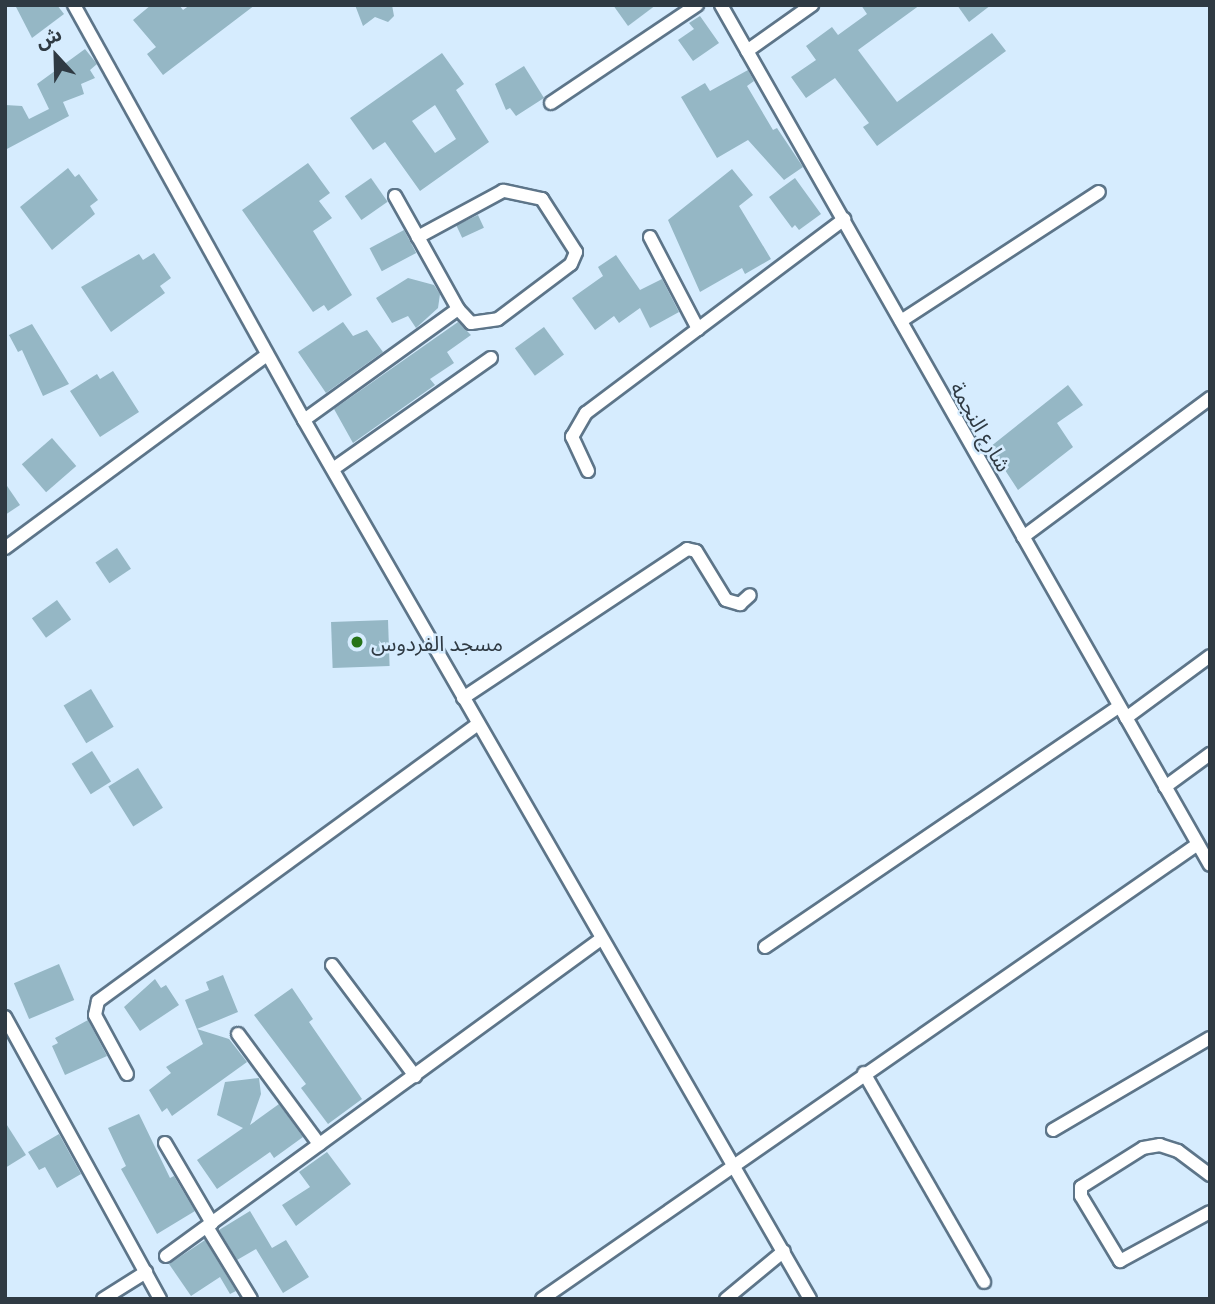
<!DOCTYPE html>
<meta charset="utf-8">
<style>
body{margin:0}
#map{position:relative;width:1215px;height:1304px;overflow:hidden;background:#d6ecfe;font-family:"Playfair Display","Noto Sans Arabic",serif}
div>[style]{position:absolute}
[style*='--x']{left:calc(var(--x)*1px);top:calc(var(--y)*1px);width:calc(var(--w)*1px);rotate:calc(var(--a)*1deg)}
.building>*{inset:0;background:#95b7c5;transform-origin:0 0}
.roads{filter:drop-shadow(2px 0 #5d7589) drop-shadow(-2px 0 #5d7589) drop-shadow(0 2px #5d7589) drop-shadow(0 -2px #5d7589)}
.street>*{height:12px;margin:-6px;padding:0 6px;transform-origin:6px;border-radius:6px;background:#fff}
.dots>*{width:19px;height:19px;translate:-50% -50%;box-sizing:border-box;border:4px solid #d6ecfe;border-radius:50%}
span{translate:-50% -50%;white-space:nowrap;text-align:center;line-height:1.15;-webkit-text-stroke:5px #d6ecfe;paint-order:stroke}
.street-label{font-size:21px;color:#2f3a43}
.poi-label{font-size:21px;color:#2f3a43}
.left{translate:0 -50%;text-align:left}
.frame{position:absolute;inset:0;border:7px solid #2f3a43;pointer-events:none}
.north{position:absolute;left:21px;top:21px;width:70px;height:70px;-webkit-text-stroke:5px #d6ecfe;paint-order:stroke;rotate:338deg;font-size:19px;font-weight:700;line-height:28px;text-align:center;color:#2f3a43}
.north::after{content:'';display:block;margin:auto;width:24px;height:32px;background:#2f3a43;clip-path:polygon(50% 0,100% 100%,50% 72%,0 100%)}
</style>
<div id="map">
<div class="building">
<div style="clip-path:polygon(15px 5px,57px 5px,64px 14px,32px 38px)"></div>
<div style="clip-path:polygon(151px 5px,179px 5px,183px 10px,190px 5px,255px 5px,163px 75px,147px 54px,156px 47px,133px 20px)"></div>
<div style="clip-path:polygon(355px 5px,392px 5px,394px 16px,388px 22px,375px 17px,363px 26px)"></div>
<div style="clip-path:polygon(613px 5px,656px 5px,628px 26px)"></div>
<div style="clip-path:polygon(861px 5px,920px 5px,858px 50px,897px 102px,992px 33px,1006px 51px,877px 146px,863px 127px,869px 123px,835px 78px,806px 98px,791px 77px,816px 60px,806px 46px,832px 27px,838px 35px,867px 14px)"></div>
<div style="clip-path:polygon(957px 5px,991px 5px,969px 22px)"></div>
<div style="clip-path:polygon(700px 16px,719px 43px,693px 61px,678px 40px,694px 29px,689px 23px)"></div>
<div style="clip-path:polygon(85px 49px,97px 64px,90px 70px,95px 78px,81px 84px,84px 94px,63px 102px,69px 116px,5px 150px,5px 105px,22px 106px,29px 119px,49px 109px,37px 84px)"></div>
<div style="clip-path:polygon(evenodd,442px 53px,464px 84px,456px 90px,489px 142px,420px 191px,385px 142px,373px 150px,350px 118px,442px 53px,435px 105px,456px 139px,435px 153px,412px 121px,435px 105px)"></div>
<div style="clip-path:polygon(524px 66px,544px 98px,516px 116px,510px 108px,506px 110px,495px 84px)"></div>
<div style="clip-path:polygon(748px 70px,754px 81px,747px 86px,773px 130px,777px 128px,803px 167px,784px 180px,748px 140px,717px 158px,681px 97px,705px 83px,710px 91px)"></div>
<div style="clip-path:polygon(308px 163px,330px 193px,319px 201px,332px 218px,313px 231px,352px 295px,328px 311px,324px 305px,313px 312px,242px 210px)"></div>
<div style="clip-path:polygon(68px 168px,75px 177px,79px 174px,98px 200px,90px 206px,95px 214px,52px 250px,20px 207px)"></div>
<div style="clip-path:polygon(732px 169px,753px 195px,739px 206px,771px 259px,745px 274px,742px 268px,700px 292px,668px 220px)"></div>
<div style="left:371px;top:178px;width:29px;height:32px;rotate:55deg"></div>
<div style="clip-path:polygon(795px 178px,821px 214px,799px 230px,795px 225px,792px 228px,769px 197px)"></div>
<div style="left:478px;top:215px;width:14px;height:24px;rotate:65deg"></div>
<div style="left:404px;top:230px;width:26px;height:39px;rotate:62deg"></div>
<div style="clip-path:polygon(154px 253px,171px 278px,160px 286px,165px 293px,111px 332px,81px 287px,139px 254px,143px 260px)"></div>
<div style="clip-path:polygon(616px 255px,640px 290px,662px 279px,679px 312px,650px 328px,640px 308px,619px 323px,614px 316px,595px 330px,572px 298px,603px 276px,598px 267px)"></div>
<div style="clip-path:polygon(408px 278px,434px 285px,440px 294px,438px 308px,416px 328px,408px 316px,392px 323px,376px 298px)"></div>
<div style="clip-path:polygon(343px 322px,353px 336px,367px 330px,383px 352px,326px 393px,298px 352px)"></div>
<div style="clip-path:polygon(458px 322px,471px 335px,447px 352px,454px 363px,430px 379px,435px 385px,353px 443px,334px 409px)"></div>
<div style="clip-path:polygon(32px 324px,69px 384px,43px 396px,22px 350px,18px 352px,9px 335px)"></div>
<div style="left:544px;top:327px;width:34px;height:36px;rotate:54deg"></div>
<div style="clip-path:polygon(113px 371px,139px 412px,100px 437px,70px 391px,97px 374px,100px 379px)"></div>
<div style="clip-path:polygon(1068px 385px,1083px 405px,1057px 423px,1073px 447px,1018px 490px,990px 447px)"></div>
<div style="left:52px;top:438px;width:37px;height:40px;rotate:49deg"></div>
<div style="clip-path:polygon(5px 483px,20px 505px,5px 515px)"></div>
<div style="left:117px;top:548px;width:25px;height:26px;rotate:56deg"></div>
<div style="left:57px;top:600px;width:24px;height:31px;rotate:54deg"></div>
<div style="left:388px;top:620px;width:46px;height:57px;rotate:88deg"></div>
<div style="left:91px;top:689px;width:44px;height:32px;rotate:59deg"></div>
<div style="left:92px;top:751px;width:36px;height:24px;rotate:58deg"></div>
<div style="left:138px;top:768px;width:47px;height:35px;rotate:58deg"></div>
<div style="left:59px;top:964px;width:39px;height:49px;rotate:67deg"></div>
<div style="clip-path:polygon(223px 975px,238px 1012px,197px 1029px,229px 1039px,247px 1062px,172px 1116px,167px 1108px,162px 1112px,149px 1090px,171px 1073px,166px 1067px,203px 1044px,185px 1000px,209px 990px,206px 982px)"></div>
<div style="clip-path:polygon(155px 979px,161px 988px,166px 985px,179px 1005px,140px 1031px,124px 1007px)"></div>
<div style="clip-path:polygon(292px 988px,313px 1019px,309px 1022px,362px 1099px,328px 1124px,301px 1088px,306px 1084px,254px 1015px)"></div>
<div style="clip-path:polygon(88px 1020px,107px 1056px,65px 1075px,52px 1046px,58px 1043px,55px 1038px)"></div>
<div style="clip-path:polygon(259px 1078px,261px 1094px,250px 1125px,279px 1104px,303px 1137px,274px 1158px,270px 1152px,217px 1189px,197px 1160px,243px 1128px,217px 1115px,225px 1082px)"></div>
<div style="clip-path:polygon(139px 1114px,170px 1178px,174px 1176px,195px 1211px,157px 1234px,121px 1169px,126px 1166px,108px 1128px)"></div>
<div style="clip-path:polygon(5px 1122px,26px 1155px,5px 1168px)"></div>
<div style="clip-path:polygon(59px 1134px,81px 1174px,57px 1188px,45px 1167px,39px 1170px,28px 1152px)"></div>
<div style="clip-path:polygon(327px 1152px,351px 1184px,296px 1226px,282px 1205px,310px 1187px,299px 1172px)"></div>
<div style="clip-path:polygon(250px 1211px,272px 1248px,286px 1240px,309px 1277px,283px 1293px,256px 1249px,237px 1260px,219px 1230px)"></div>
<div style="clip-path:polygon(205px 1240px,236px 1291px,230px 1294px,220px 1277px,191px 1296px,169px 1264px)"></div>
</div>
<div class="roads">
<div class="street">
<div style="--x:74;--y:5;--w:474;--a:61"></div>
<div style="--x:304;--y:420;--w:1014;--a:60.07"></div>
<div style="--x:721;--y:5;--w:989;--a:60.38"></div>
<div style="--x:747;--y:51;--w:80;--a:-35.3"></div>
<div style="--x:551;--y:103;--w:176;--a:-33.9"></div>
<div style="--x:395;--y:196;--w:47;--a:60.7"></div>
<div style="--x:418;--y:237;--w:82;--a:60.9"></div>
<div style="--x:458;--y:309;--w:19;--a:47"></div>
<div style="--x:471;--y:323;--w:27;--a:-8"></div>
<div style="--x:498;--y:319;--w:91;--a:-37"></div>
<div style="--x:571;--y:264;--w:13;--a:-67"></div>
<div style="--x:576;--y:252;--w:63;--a:-122.7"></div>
<div style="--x:542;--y:199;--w:40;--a:-168"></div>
<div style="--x:503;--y:191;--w:97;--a:151.6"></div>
<div style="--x:650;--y:237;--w:104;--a:62.4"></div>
<div style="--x:901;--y:321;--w:236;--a:-33.1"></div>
<div style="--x:304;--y:420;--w:190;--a:-35.8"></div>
<div style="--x:333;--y:469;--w:193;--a:-35.1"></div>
<div style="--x:588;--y:471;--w:38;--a:-115"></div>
<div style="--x:572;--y:437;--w:28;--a:-60"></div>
<div style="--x:586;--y:413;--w:323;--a:-36.9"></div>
<div style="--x:1023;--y:537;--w:233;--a:-36.6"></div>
<div style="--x:5;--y:548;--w:325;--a:-36.4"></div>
<div style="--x:463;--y:698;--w:269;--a:-33.6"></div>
<div style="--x:687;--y:549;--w:9;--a:13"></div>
<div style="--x:696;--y:551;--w:57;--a:58.5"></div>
<div style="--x:726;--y:600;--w:15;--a:16"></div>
<div style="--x:740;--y:604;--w:13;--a:-42"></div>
<div style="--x:1126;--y:718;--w:104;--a:-36.4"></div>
<div style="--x:1165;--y:787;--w:56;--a:-36.3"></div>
<div style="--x:765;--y:947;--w:428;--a:-34.2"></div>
<div style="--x:332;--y:965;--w:139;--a:53.2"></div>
<div style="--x:5;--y:1017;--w:322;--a:61.2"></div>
<div style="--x:238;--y:1034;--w:137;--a:53.6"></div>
<div style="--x:864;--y:1073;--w:241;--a:60.1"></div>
<div style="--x:127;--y:1074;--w:67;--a:-118.5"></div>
<div style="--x:95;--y:1015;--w:14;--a:-78"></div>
<div style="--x:98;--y:1001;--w:470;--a:-36.1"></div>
<div style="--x:1053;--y:1130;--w:182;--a:-30.4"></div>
<div style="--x:165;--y:1143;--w:93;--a:59.6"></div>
<div style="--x:1210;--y:1175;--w:40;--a:-143"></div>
<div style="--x:1178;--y:1151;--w:19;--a:-162"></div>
<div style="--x:1160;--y:1145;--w:17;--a:170"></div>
<div style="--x:1143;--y:1148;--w:73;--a:147.8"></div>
<div style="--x:1081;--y:1187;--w:9;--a:90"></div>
<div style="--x:1081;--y:1196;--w:76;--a:59"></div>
<div style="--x:1120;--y:1261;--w:102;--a:-28.6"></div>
<div style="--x:207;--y:1227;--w:84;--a:58.6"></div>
<div style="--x:166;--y:1256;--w:538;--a:-36.08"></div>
<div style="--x:103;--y:1299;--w:51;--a:-32.1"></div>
<div style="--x:542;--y:1299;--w:798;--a:-34.75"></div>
<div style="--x:726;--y:1299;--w:75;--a:-39.6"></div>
</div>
</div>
<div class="dots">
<div style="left:357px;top:642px;background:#277318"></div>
</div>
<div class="street-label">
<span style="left:982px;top:426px;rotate:60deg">شارع النجمة</span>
</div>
<div class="poi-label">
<span class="left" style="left:371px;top:642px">مسجد الفردوس</span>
</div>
<div class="frame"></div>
<div class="north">ش</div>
</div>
